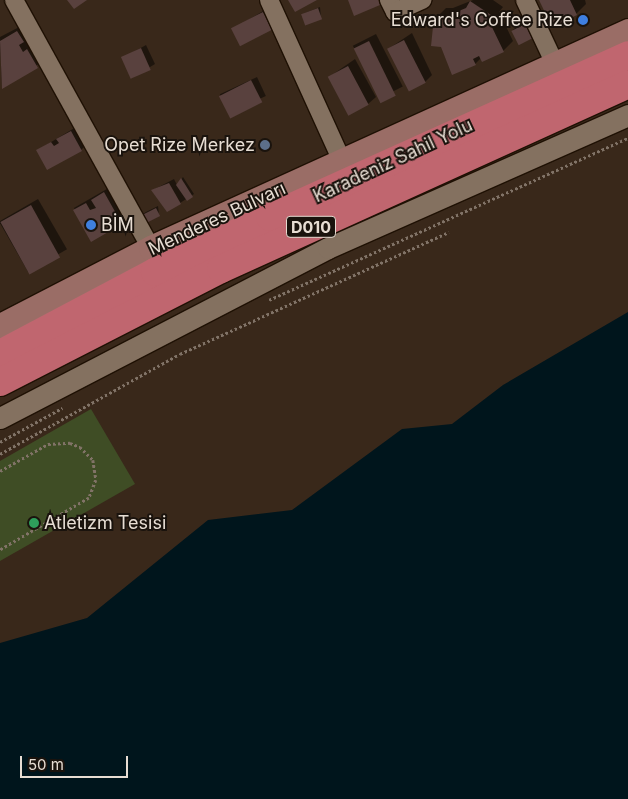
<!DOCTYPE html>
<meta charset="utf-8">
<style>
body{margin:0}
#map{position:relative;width:628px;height:799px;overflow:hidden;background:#39281a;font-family:Inter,sans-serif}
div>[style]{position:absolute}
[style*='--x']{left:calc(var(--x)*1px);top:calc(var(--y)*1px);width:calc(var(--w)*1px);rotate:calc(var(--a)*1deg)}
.green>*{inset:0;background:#3f4d25}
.water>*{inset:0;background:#00151c}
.shadow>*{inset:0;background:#0007;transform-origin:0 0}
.building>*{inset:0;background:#59413e;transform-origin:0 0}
.path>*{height:2.5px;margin-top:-1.25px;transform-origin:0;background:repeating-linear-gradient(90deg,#817367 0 2.5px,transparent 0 5px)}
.roads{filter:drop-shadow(1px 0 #1f1104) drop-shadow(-1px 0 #1f1104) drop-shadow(0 1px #1f1104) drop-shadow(0 -1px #1f1104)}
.minor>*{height:18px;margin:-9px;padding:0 9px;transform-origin:9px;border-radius:9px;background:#847160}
.tertiary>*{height:21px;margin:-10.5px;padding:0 10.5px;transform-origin:10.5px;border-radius:10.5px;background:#847160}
.secondary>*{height:25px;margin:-12.5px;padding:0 12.5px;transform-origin:12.5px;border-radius:12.5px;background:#9a6d66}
.trunk>*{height:28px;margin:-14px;padding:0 14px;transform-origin:14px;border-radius:14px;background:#c0666f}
.dots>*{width:14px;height:14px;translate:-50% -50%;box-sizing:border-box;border:2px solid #1a130d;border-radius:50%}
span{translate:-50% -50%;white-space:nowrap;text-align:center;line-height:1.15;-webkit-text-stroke:4px #1a130d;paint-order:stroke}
.shield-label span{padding:1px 4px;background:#1a130d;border:1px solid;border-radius:4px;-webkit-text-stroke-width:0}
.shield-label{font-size:16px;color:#e7ddd3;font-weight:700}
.poi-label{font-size:18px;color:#e7ddd3}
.right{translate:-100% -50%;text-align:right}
.left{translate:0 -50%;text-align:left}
.street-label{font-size:18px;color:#e7ddd3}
.scale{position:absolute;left:20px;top:756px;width:108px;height:22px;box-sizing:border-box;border:2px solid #e7ddd3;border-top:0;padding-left:6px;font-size:15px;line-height:18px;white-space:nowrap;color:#e7ddd3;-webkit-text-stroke:4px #1a130d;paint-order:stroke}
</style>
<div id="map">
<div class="green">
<div style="clip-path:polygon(91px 409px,135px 484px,0 561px,0 461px)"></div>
</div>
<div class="water">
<div style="clip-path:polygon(628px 312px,628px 799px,0 799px,0 643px,87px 618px,208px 520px,292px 510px,402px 429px,452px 424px,503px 385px)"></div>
</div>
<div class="shadow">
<div style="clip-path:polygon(473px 0,493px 0,503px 7px,499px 12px,513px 41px,503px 51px,481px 58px,475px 64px,436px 18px,446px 8px,453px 8px)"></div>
<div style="clip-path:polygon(540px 0,585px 0,586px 4px,576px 14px)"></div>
<div style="clip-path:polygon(320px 7px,321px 18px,302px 15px,305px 13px)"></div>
<div style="clip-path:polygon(268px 8px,276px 24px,271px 29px,233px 29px)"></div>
<div style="clip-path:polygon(536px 17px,542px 29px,513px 30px,518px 25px)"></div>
<div style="clip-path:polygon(25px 24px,45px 60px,2px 87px,0 37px)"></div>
<div style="clip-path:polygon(412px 33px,432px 75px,425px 82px,388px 49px)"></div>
<div style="left:376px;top:34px;width:59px;height:26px;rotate:63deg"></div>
<div style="clip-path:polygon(146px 45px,155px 64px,132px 78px,123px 58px)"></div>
<div style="clip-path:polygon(355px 59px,376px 97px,368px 104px,329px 77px)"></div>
<div style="left:257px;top:77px;width:21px;height:41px;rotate:65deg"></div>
<div style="clip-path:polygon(76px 127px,86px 145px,81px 150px,38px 150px)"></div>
<div style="clip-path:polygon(183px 177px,194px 194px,180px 203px,153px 190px,174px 179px,177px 185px)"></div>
<div style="left:112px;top:186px;width:34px;height:44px;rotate:60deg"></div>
<div style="left:38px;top:199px;width:58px;height:45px;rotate:60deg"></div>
<div style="clip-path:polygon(158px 206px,159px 215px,143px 214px,146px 212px)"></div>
</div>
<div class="building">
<div style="clip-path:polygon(67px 0,87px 0,74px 9px)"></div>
<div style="clip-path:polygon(288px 0,317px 0,295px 12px)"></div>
<div style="clip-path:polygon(348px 0,378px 0,380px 5px,354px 16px)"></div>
<div style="clip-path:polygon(539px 0,570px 0,577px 15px,552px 27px)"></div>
<div style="clip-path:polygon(470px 1px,494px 17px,490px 23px,504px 52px,482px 62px,479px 56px,473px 59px,476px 65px,452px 75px,441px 47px,431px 46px,434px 17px,442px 18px,466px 8px)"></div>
<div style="left:318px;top:8px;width:12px;height:18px;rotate:70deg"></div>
<div style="left:263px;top:12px;width:20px;height:36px;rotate:63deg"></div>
<div style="left:531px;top:21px;width:16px;height:22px;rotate:63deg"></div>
<div style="clip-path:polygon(17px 31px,24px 42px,19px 45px,23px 52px,27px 49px,38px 68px,2px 89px,0 41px)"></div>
<div style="left:404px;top:40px;width:48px;height:19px;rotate:63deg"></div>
<div style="left:369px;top:41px;width:61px;height:17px;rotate:64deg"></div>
<div style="left:141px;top:48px;width:24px;height:22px;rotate:66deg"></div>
<div style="left:348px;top:66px;width:44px;height:23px;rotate:62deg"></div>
<div style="left:251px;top:80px;width:25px;height:36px;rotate:63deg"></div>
<div style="clip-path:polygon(71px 131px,82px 151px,47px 170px,36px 150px,51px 142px,54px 146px,59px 143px,56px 139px)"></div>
<div style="clip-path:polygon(181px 178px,193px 197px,187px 201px,176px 185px)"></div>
<div style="clip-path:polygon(169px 183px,181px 204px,167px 212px,151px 190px)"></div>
<div style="clip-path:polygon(104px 192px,122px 224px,91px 242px,73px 210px,86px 203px,90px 210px,96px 208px,91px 200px)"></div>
<div style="left:31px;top:205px;width:60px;height:35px;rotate:61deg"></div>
<div style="left:156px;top:208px;width:9px;height:15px;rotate:63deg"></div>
</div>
<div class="path">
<div style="--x:269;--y:300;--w:394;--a:-24.3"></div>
<div style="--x:0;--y:442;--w:71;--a:-28.7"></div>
<div style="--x:0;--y:454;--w:206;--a:-29.1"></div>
<div style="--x:180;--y:354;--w:295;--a:-24.4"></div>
<div style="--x:0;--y:471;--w:55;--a:-29.4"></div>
<div style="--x:48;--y:444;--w:22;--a:-3"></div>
<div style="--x:70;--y:443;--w:11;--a:22"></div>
<div style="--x:80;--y:447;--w:18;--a:45"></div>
<div style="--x:93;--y:460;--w:20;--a:81"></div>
<div style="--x:96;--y:480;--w:19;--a:111"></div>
<div style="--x:89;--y:498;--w:103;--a:149.7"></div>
</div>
<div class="roads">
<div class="minor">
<div style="--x:14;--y:0;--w:283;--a:61.1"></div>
<div style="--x:269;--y:0;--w:177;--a:65.6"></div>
<div style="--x:389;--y:0;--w:13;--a:63"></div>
<div style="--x:395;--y:12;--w:30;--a:-24"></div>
<div style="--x:525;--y:0;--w:71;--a:64.9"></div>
</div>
<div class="tertiary">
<div style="--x:0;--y:418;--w:369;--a:-27.4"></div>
<div style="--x:328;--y:248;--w:328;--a:-23.9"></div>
</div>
<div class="secondary">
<div style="--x:0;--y:326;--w:170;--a:-27.3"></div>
<div style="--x:151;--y:248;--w:524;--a:-24.46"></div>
</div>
<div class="trunk">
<div style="--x:0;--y:354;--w:175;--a:-27.9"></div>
<div style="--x:155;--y:272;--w:127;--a:-25.6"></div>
<div style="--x:270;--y:217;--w:393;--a:-24.3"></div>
<div style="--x:0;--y:382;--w:248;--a:-27.1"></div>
<div style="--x:221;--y:269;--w:447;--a:-24.4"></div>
</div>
</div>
<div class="dots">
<div style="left:583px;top:20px;background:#3f7fe0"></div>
<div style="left:265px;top:145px;background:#5c6f8a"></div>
<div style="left:91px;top:225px;background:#3f7fe0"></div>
<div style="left:34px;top:523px;background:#2e9e5b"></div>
</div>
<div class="shield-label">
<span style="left:311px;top:227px">D010</span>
</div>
<div class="poi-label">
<span class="right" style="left:573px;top:20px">Edward's Coffee Rize</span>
<span class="right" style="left:255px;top:145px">Opet Rize Merkez</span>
<span class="left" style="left:101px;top:225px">BİM</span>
<span class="left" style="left:44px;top:523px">Atletizm Tesisi</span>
</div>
<div class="street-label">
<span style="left:393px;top:161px;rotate:-25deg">Karadeniz Sahil Yolu</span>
<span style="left:217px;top:219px;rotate:-25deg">Menderes Bulvarı</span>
</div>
<div class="scale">50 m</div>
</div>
